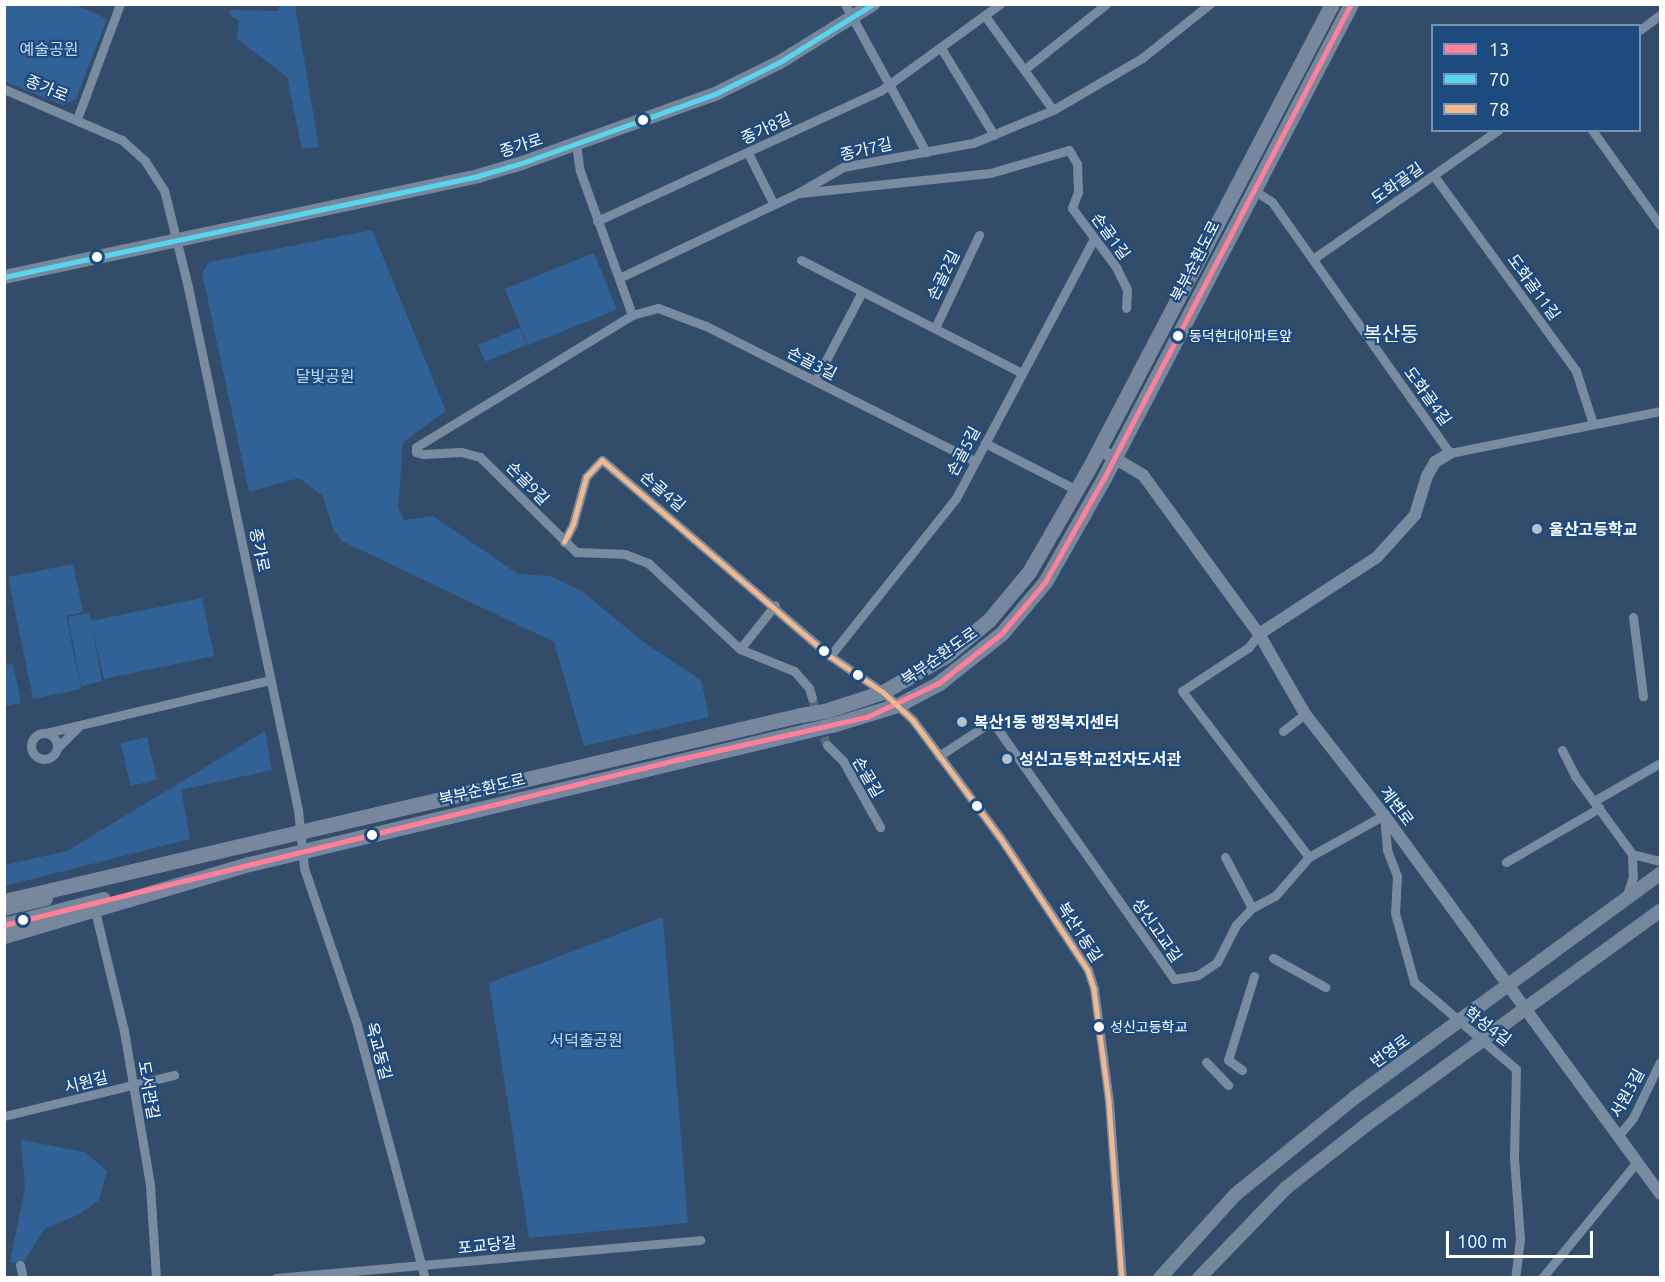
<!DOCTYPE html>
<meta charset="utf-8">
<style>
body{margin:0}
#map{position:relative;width:1665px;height:1282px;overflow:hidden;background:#334c69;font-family:Ubuntu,"Noto Sans KR",sans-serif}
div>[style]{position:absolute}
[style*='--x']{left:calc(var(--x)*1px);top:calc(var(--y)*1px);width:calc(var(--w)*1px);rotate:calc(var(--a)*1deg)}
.green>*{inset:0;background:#306197;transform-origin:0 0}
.minor-tunnel>*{height:9px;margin-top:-4.5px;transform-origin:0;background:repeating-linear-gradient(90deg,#526780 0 9px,transparent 0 13.5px)}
.minor>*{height:9px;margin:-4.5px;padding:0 4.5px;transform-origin:4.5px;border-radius:4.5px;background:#798ba0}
.minor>.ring{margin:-4.5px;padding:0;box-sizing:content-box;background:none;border:9px solid #798ba0;border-radius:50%}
.tertiary>*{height:12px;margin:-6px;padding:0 6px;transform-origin:6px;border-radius:6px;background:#798ba0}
.secondary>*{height:14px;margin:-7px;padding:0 7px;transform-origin:7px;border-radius:7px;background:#74879b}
.primary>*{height:15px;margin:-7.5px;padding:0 7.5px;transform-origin:7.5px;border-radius:7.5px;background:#77889e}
.secondary-bridge>*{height:14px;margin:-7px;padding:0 7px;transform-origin:7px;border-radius:7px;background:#74879b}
.primary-bridge>*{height:15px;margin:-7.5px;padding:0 7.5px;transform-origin:7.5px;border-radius:7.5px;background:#77889e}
.bus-1>*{height:4.5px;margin:-2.25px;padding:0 2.25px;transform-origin:2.25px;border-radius:2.25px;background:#ff8098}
.bus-2>*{height:4.5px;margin:-2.25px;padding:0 2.25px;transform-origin:2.25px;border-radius:2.25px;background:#5ad5f0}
.bus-3>*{height:4.5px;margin:-2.25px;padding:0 2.25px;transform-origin:2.25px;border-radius:2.25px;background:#f1b78d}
.dots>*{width:16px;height:16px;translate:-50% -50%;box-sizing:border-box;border:3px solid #1d4a7f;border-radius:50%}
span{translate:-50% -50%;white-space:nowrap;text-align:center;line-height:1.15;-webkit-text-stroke:4.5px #1d4a7f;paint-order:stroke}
.bus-label{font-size:14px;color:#fff}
.left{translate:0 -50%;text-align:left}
.park-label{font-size:16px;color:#c5dcf7}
.street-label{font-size:16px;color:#fff}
.poi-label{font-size:16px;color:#fff;font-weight:700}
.quarter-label{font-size:20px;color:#fff}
.frame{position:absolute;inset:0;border:6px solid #fff;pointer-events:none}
.legend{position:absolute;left:1431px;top:24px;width:210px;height:108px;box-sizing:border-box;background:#1d4a7f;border:2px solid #7792b2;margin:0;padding:8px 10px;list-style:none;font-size:18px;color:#fff}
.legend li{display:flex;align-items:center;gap:12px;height:30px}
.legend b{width:30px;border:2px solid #7792b2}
.scale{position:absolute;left:1446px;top:1231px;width:147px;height:27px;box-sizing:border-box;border:3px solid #fff;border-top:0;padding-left:8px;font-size:18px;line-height:21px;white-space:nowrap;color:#fff;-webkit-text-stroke:4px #1d4a7f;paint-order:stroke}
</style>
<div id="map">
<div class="green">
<div style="clip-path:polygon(4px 5px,76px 5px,107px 19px,76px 99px,63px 105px,5px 82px)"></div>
<div style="clip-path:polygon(279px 5px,295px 5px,319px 147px,302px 149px,287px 77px,237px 39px,239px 21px,231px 16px,229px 10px,279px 11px)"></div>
<div style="clip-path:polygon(372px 230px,446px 411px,403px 442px,398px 508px,404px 520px,433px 516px,518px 574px,550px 576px,582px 591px,642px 641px,701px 680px,709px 717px,584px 746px,554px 642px,342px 541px,333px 529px,323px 496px,299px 478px,249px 492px,202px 273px,209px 262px)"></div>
<div style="left:594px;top:253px;width:61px;height:96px;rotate:68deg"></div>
<div style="left:520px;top:328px;width:18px;height:45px;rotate:68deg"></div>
<div style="clip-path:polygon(73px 564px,83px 612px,66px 616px,81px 689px,33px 699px,8px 577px)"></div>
<div style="clip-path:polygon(202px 598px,214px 656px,104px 679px,92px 627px,102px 681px,81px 686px,68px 617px,89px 613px,91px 621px)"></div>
<div style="clip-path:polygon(13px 664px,21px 703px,5px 706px,5px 665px)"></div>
<div style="clip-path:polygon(265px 731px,272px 770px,181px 790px,190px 839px,5px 886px,5px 865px,67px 851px)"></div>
<div style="left:147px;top:737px;width:44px;height:27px;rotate:77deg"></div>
<div style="clip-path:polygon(663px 917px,688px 1223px,529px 1238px,489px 983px)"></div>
<div style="clip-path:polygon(21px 1140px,85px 1152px,107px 1171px,99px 1200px,78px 1215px,44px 1229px,23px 1264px,10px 1262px,25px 1188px)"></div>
</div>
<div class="minor-tunnel">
<div style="--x:812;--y:698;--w:49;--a:72.3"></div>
</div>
<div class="minor">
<div style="--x:845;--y:4;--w:169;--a:61.3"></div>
<div style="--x:985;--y:16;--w:116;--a:54.1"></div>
<div style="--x:1640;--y:30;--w:25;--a:-37"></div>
<div style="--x:941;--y:48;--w:102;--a:58.7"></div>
<div style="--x:1025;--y:69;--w:104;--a:-38.7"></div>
<div style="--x:4;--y:89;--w:129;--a:23.4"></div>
<div style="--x:122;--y:140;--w:31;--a:42"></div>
<div style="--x:145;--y:161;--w:35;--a:57"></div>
<div style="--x:164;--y:190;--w:100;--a:76.1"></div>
<div style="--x:188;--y:287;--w:534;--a:78.12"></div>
<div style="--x:298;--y:810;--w:58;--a:84.1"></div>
<div style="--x:304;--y:868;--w:166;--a:71.3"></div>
<div style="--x:357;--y:1025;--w:262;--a:75"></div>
<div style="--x:77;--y:119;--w:123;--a:-69.5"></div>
<div style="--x:1592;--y:130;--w:117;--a:54.4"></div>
<div style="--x:576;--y:144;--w:27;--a:82"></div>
<div style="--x:580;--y:171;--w:153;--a:70.1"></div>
<div style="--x:748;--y:153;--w:56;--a:63.4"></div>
<div style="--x:1434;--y:176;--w:241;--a:53.9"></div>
<div style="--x:1576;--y:371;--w:56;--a:72.2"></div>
<div style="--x:1252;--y:189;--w:24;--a:33"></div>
<div style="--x:1272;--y:202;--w:308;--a:54.7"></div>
<div style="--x:1450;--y:453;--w:214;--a:-11.3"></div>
<div style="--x:800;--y:193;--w:191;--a:-6"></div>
<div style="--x:990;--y:173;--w:82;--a:-16.2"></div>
<div style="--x:1069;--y:150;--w:16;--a:60"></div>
<div style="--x:1077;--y:164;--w:28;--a:88"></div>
<div style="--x:1078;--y:192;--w:17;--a:111"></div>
<div style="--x:1072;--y:208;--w:74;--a:53.3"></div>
<div style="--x:1116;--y:267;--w:25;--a:64"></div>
<div style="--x:1127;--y:290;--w:18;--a:93"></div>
<div style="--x:597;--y:221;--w:311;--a:-24.7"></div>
<div style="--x:880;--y:91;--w:148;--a:-35.9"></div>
<div style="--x:1313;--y:259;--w:226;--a:-34.9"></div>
<div style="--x:801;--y:260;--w:246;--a:27.1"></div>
<div style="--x:619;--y:278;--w:198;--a:-25.4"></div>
<div style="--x:798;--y:193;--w:52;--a:-30"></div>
<div style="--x:843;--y:167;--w:132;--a:-10.5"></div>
<div style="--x:973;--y:143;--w:87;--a:-22.4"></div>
<div style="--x:1053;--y:110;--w:103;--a:-30.3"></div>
<div style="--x:1142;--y:58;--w:87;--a:-38.5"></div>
<div style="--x:935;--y:328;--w:103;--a:-64.7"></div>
<div style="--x:815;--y:381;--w:101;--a:-62.2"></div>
<div style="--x:985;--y:443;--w:103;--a:27.1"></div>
<div style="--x:564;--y:542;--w:20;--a:-63"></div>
<div style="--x:573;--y:524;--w:49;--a:-74.5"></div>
<div style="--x:586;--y:477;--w:23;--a:-47"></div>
<div style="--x:602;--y:460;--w:301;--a:40.7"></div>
<div style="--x:830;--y:656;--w:64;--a:34.2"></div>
<div style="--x:883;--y:692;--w:41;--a:43"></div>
<div style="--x:913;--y:720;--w:146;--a:53.4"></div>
<div style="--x:1000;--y:837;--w:159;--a:56.5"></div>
<div style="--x:1088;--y:970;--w:20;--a:72"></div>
<div style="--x:1094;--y:989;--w:114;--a:82.4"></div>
<div style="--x:1109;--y:1102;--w:176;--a:85.8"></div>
<div style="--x:1633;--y:617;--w:80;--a:82.8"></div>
<div style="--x:1259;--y:634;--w:16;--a:128"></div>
<div style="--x:1249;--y:647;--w:80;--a:146.7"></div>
<div style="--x:1182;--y:691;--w:209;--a:52.6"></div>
<div style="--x:740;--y:649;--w:56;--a:-51.5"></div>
<div style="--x:830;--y:656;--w:202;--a:-51.4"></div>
<div style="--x:956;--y:498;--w:292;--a:-62"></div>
<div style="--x:812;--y:698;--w:10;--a:-107"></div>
<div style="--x:809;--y:688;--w:23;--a:-131"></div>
<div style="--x:794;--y:671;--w:58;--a:-157.8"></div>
<div style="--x:740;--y:649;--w:126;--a:-136.9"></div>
<div style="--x:648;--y:563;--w:25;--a:-159"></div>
<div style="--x:625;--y:554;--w:49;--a:-177.7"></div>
<div style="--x:576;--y:552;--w:135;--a:-135.3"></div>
<div style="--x:480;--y:457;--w:20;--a:-165"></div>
<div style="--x:461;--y:452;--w:38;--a:177"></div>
<div style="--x:423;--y:454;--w:7;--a:-164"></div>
<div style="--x:416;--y:452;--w:5;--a:-90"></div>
<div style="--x:416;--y:447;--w:253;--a:-31.4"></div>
<div style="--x:632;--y:315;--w:27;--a:-15"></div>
<div style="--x:658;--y:308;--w:51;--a:20.6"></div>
<div style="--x:706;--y:326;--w:301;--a:26.7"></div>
<div style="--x:1283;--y:731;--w:28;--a:-38"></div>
<div style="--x:46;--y:733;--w:230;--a:-13.3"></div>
<div class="ring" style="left:31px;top:733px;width:17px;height:17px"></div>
<div style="--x:827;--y:745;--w:23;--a:45"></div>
<div style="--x:843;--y:761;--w:76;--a:60.7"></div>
<div style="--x:57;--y:748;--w:30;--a:-45"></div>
<div style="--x:1562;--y:750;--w:29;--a:63"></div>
<div style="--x:1575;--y:776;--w:97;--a:53.8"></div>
<div style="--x:1632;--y:854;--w:23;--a:88"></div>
<div style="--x:1633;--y:877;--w:21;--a:109"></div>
<div style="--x:939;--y:756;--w:64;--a:-33.4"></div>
<div style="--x:992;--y:721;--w:316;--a:54.8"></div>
<div style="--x:1174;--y:979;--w:24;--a:-9"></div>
<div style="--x:1198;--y:975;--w:23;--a:-34"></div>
<div style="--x:1217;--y:962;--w:42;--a:-62.8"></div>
<div style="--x:1236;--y:925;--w:23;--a:-47"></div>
<div style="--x:1252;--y:908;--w:26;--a:-28"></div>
<div style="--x:1275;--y:896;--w:52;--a:-48.9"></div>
<div style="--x:1309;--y:857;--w:86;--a:-29.2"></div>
<div style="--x:1384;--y:815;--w:35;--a:85"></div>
<div style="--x:1387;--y:850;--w:28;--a:69"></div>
<div style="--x:1397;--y:876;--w:37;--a:93"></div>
<div style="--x:1395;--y:913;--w:72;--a:74.6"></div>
<div style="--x:1414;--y:982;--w:134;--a:40.5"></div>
<div style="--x:1516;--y:1069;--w:89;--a:91.3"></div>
<div style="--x:1514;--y:1158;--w:81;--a:85.8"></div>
<div style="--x:1520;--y:1239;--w:39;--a:97"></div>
<div style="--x:1594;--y:801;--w:76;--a:-29.9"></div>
<div style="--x:1632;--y:854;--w:29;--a:14"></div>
<div style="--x:1225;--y:857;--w:58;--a:62.1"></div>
<div style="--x:1506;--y:862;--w:108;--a:-30.1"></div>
<div style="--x:95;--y:911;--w:123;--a:76.4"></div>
<div style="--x:124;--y:1031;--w:156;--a:80.4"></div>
<div style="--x:150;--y:1185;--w:93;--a:86.3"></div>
<div style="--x:1273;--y:958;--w:60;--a:29.1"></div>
<div style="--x:1206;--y:1062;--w:32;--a:46"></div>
<div style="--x:1242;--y:1070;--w:17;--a:-144"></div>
<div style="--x:1228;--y:1060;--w:88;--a:-72.8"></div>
<div style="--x:4;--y:1116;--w:175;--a:-13.6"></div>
<div style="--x:1618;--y:1136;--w:23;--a:-50"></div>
<div style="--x:1633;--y:1118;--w:62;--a:-64.3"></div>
<div style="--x:20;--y:1265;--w:13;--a:77"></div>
<div style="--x:276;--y:1278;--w:426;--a:-5.1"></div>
<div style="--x:1542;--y:1278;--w:150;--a:-50.7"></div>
</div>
<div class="tertiary">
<div style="--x:1099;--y:449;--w:51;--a:30.6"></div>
<div style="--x:1143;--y:475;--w:197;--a:53.9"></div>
<div style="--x:1259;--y:634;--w:92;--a:60.1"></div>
<div style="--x:1305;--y:714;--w:128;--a:52"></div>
<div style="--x:1384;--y:815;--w:469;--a:53.9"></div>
<div style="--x:1259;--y:634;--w:141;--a:-33.1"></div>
<div style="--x:1377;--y:557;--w:57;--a:-47.9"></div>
<div style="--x:1415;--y:515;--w:41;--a:-72.9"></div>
<div style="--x:1427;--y:476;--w:16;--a:-60"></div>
<div style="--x:1435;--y:462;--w:17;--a:-31"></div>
</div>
<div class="secondary">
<div style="--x:4;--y:277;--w:485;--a:-12"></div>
<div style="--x:478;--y:176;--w:46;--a:-16.5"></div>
<div style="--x:522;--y:163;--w:207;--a:-19.7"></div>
<div style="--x:717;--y:93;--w:70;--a:-26.2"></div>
<div style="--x:780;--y:62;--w:110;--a:-31.9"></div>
<div style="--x:4;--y:909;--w:43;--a:-13.4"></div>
<div style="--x:4;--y:925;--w:103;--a:-14.6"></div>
<div style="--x:1478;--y:1007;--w:225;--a:-36.2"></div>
<div style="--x:1496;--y:1030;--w:203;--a:-36"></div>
<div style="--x:1160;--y:1278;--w:113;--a:-47.9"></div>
<div style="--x:1236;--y:1194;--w:152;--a:-39.1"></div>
<div style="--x:1199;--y:1278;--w:125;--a:-46"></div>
<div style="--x:1286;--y:1188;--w:107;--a:-38.2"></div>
</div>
<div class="primary">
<div style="--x:828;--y:710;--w:58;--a:-18.1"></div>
<div style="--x:883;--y:692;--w:74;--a:-30"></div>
<div style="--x:947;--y:655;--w:55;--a:-39.8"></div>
<div style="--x:989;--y:620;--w:62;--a:-50.2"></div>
<div style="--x:1029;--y:572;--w:118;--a:-60"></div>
<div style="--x:1088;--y:470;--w:526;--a:-62.36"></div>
<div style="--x:832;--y:725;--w:69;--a:-16.9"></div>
<div style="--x:898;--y:705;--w:47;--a:-28.2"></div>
<div style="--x:939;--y:683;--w:80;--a:-38.4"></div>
<div style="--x:1002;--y:633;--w:67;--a:-49.9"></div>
<div style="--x:1045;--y:582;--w:120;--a:-60.4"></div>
<div style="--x:1104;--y:478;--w:534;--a:-62.48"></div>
<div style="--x:4;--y:901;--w:818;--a:-13.14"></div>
<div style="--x:4;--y:936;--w:255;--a:-16.4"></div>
<div style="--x:249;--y:864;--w:572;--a:-13.45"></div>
</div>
<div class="secondary-bridge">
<div style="--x:1354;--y:1098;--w:154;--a:-36.3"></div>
<div style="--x:1370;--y:1122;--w:156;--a:-36.1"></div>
</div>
<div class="primary-bridge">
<div style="--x:801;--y:715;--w:27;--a:-10"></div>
<div style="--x:805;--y:731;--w:28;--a:-13"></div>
</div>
<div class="bus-1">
<div style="--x:4;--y:925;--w:696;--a:-13.8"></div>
<div style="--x:680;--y:759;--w:192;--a:-12.7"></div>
<div style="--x:867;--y:717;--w:80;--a:-25.3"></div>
<div style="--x:939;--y:683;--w:80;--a:-38.4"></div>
<div style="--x:1002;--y:633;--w:67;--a:-49.9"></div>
<div style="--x:1045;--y:582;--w:120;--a:-60.4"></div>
<div style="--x:1104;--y:478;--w:534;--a:-62.48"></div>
</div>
<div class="bus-2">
<div style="--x:4;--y:277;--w:485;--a:-12"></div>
<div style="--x:478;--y:176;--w:46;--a:-16.5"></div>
<div style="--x:522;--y:163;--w:207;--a:-19.7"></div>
<div style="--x:717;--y:93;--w:70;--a:-26.2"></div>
<div style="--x:780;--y:62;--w:110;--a:-31.9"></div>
</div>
<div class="bus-3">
<div style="--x:564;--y:542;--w:20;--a:-63"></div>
<div style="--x:573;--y:524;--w:49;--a:-74.5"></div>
<div style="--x:586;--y:477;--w:23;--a:-47"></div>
<div style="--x:602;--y:460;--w:301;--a:40.7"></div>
<div style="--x:830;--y:656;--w:64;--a:34.2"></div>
<div style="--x:883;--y:692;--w:41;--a:43"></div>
<div style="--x:913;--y:720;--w:146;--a:53.4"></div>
<div style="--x:1000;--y:837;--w:159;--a:56.5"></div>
<div style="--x:1088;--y:970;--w:20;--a:72"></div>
<div style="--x:1094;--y:989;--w:114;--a:82.4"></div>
<div style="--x:1109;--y:1102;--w:176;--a:85.8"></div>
</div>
<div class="dots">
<div style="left:643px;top:120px;background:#fff"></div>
<div style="left:97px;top:257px;background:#fff"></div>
<div style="left:1178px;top:336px;background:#fff"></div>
<div style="left:1537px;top:529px;background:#b8c0ca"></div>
<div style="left:824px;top:651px;background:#fff"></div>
<div style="left:858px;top:675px;background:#fff"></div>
<div style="left:962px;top:722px;background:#b8c0ca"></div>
<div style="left:1007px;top:759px;background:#b8c0ca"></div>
<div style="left:977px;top:806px;background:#fff"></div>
<div style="left:372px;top:835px;background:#fff"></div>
<div style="left:23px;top:920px;background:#fff"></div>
<div style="left:1099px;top:1027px;background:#fff"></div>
</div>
<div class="bus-label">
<span class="left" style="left:1189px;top:336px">동덕현대아파트앞</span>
<span class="left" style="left:1110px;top:1027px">성신고등학교</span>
</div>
<div class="park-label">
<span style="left:49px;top:49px">예술공원</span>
<span style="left:325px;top:376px">달빛공원</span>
<span style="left:586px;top:1040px">서덕출공원</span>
</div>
<div class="street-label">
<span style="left:47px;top:88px;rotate:22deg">종가로</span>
<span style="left:766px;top:128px;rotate:-25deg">종가8길</span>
<span style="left:521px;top:145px;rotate:-18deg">종가로</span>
<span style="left:866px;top:149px;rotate:-13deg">종가7길</span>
<span style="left:1397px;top:183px;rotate:-35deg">도화골길</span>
<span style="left:1111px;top:236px;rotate:54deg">손골1길</span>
<span style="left:1195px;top:261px;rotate:-63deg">북부순환도로</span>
<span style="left:943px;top:275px;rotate:-64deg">손골2길</span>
<span style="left:1534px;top:287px;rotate:54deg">도화골11길</span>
<span style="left:812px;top:363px;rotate:27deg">손골3길</span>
<span style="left:1428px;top:396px;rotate:54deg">도화골4길</span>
<span style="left:963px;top:451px;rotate:-62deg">손골5길</span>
<span style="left:528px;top:483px;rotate:46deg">손골9길</span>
<span style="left:663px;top:491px;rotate:40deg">손골4길</span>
<span style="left:260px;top:550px;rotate:78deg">종가로</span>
<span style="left:939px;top:656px;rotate:-35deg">북부순환도로</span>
<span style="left:868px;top:777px;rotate:60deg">손골길</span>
<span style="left:482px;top:789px;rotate:-14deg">북부순환도로</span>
<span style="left:1397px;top:806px;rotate:53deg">계변로</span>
<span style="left:1157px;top:930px;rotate:55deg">성신고교길</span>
<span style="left:1080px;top:932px;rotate:57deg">복산1동길</span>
<span style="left:1488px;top:1026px;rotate:37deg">학성4길</span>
<span style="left:379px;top:1051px;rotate:75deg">옥교동길</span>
<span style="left:1390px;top:1051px;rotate:-36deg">번영로</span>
<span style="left:86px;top:1082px;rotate:-14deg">시원길</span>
<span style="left:149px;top:1090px;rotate:80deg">도서관길</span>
<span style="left:1627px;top:1093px;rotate:-61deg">서원3길</span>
<span style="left:487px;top:1245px;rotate:-6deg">포교당길</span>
</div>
<div class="poi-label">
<span class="left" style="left:1549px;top:529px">울산고등학교</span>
<span class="left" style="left:974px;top:722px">복산1동 행정복지센터</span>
<span class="left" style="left:1019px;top:759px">성신고등학교전자도서관</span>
</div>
<div class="quarter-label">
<span style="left:1391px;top:333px">복산동</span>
</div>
<div class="frame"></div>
<ul class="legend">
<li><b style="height:8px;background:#ff8098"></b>13</li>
<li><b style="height:8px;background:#5ad5f0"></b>70</li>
<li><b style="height:8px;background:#f1b78d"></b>78</li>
</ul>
<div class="scale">100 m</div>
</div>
